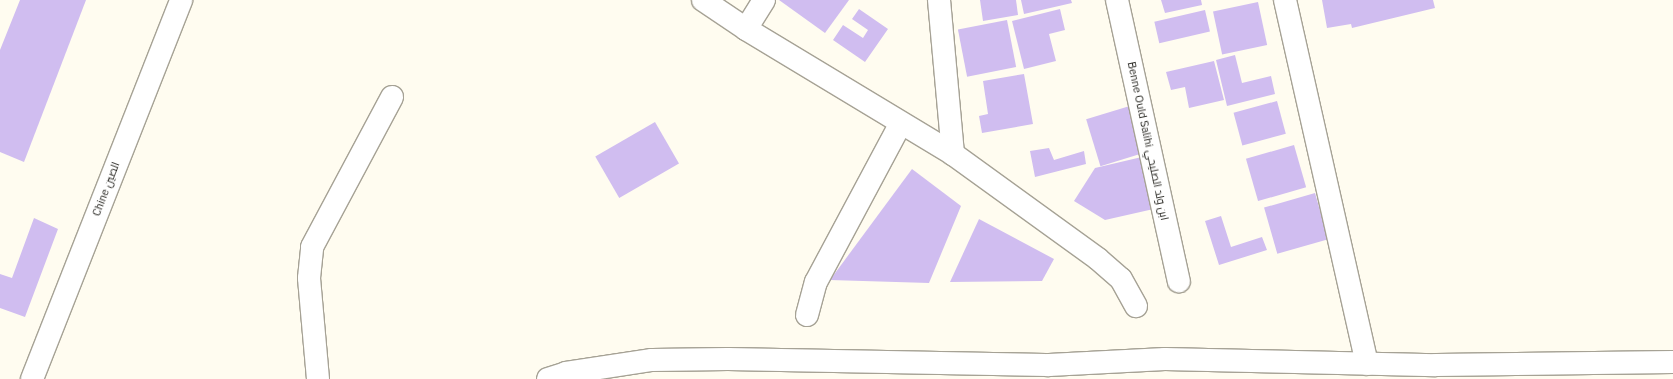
<!DOCTYPE html>
<meta charset="utf-8">
<style>
body{margin:0}
#map{position:relative;width:1673px;height:379px;overflow:hidden;background:#fffcf0;font-family:"IBM Plex Sans",Cairo,sans-serif}
div>[style]{position:absolute}
[style*='--x']{left:calc(var(--x)*1px);top:calc(var(--y)*1px);width:calc(var(--w)*1px);rotate:calc(var(--a)*1deg)}
.building>*{inset:0;background:#d0bdf0;transform-origin:0 0}
.roads{filter:drop-shadow(1px 0 #a6a295) drop-shadow(-1px 0 #a6a295) drop-shadow(0 1px #a6a295) drop-shadow(0 -1px #a6a295)}
.minor>*{height:22px;margin:-11px;padding:0 11px;transform-origin:11px;border-radius:11px;background:#fff}
.highway>*{height:22px;margin:-11px;padding:0 11px;transform-origin:11px;border-radius:11px;background:#fff}
span{translate:-50% -50%;white-space:nowrap;text-align:center;line-height:1.15;-webkit-text-stroke:3px #fff;paint-order:stroke}
.street-label{font-size:11px;color:#22211c}
</style>
<div id="map">
<div class="building">
<div style="clip-path:polygon(20px 0,86px 0,24px 162px,0 152px,0 50px)"></div>
<div style="clip-path:polygon(779px 0,849px 0,825px 33px)"></div>
<div style="clip-path:polygon(980px 0,1016px 0,1018px 15px,983px 21px)"></div>
<div style="clip-path:polygon(1021px 0,1071px 0,1072px 3px,1024px 14px)"></div>
<div style="clip-path:polygon(1161px 0,1201px 0,1202px 5px,1165px 13px)"></div>
<div style="clip-path:polygon(1322px 0,1433px 0,1435px 8px,1352px 28px,1351px 24px,1327px 28px)"></div>
<div style="left:1258px;top:2px;width:44px;height:46px;rotate:78deg"></div>
<div style="clip-path:polygon(859px 9px,888px 29px,865px 62px,833px 40px,843px 25px,863px 38px,868px 30px,852px 19px)"></div>
<div style="clip-path:polygon(1060px 9px,1065px 30px,1049px 34px,1056px 61px,1024px 69px,1012px 21px)"></div>
<div style="left:1205px;top:10px;width:22px;height:52px;rotate:77deg"></div>
<div style="left:1007px;top:20px;width:48px;height:50px;rotate:79deg"></div>
<div style="clip-path:polygon(1235px 55px,1242px 83px,1271px 76px,1275px 94px,1227px 106px,1216px 60px)"></div>
<div style="clip-path:polygon(1214px 61px,1224px 100px,1189px 108px,1185px 87px,1171px 90px,1166px 72px)"></div>
<div style="clip-path:polygon(1024px 74px,1033px 124px,982px 133px,979px 116px,988px 114px,983px 81px)"></div>
<div style="left:1277px;top:101px;width:34px;height:45px;rotate:75deg"></div>
<div style="left:1133px;top:105px;width:49px;height:49px;rotate:73deg"></div>
<div style="left:655px;top:122px;width:48px;height:69px;rotate:60deg"></div>
<div style="left:1294px;top:145px;width:44px;height:50px;rotate:74deg"></div>
<div style="clip-path:polygon(1049px 148px,1054px 160px,1084px 151px,1086px 164px,1035px 177px,1030px 151px)"></div>
<div style="clip-path:polygon(1146px 156px,1158px 208px,1105px 220px,1074px 201px,1095px 168px)"></div>
<div style="clip-path:polygon(912px 169px,961px 206px,929px 283px,830px 280px)"></div>
<div style="left:1315px;top:193px;width:48px;height:53px;rotate:74deg"></div>
<div style="clip-path:polygon(1221px 216px,1231px 247px,1262px 237px,1267px 250px,1219px 265px,1205px 221px)"></div>
<div style="clip-path:polygon(34px 218px,58px 229px,25px 317px,0 308px,0 274px,12px 278px)"></div>
<div style="clip-path:polygon(979px 219px,1054px 259px,1042px 281px,950px 282px)"></div>
</div>
<div class="roads">
<div class="minor">
<div style="--x:703;--y:0;--w:52;--a:34"></div>
<div style="--x:746;--y:29;--w:242;--a:31.1"></div>
<div style="--x:953;--y:154;--w:179;--a:35.9"></div>
<div style="--x:1098;--y:259;--w:30;--a:41"></div>
<div style="--x:1121;--y:279;--w:31;--a:61"></div>
<div style="--x:939;--y:0;--w:155;--a:84.8"></div>
<div style="--x:1117;--y:0;--w:288;--a:77.6"></div>
<div style="--x:1285;--y:0;--w:373;--a:77.3"></div>
<div style="--x:746;--y:29;--w:34;--a:-58"></div>
<div style="--x:807;--y:315;--w:34;--a:-75"></div>
<div style="--x:816;--y:282;--w:180;--a:-61.9"></div>
<div style="--x:32;--y:379;--w:407;--a:-68.5"></div>
<div style="--x:318;--y:379;--w:101;--a:-95.1"></div>
<div style="--x:309;--y:278;--w:31;--a:-84"></div>
<div style="--x:312;--y:247;--w:170;--a:-61.9"></div>
</div>
<div class="highway">
<div style="--x:548;--y:379;--w:19;--a:-18"></div>
<div style="--x:566;--y:373;--w:87;--a:-8.6"></div>
<div style="--x:652;--y:360;--w:76;--a:-0.8"></div>
<div style="--x:728;--y:359;--w:321;--a:1.1"></div>
<div style="--x:1049;--y:365;--w:116;--a:-3"></div>
<div style="--x:1165;--y:359;--w:271;--a:1.3"></div>
<div style="--x:1436;--y:365;--w:237;--a:-0.7"></div>
</div>
</div>
<div class="street-label">
<span style="left:1148px;top:141px;rotate:78deg">Benne Ould Salihi ابن ولد الصليحي</span>
<span style="left:106px;top:189px;rotate:-69deg">Chine الصين</span>
</div>
</div>
